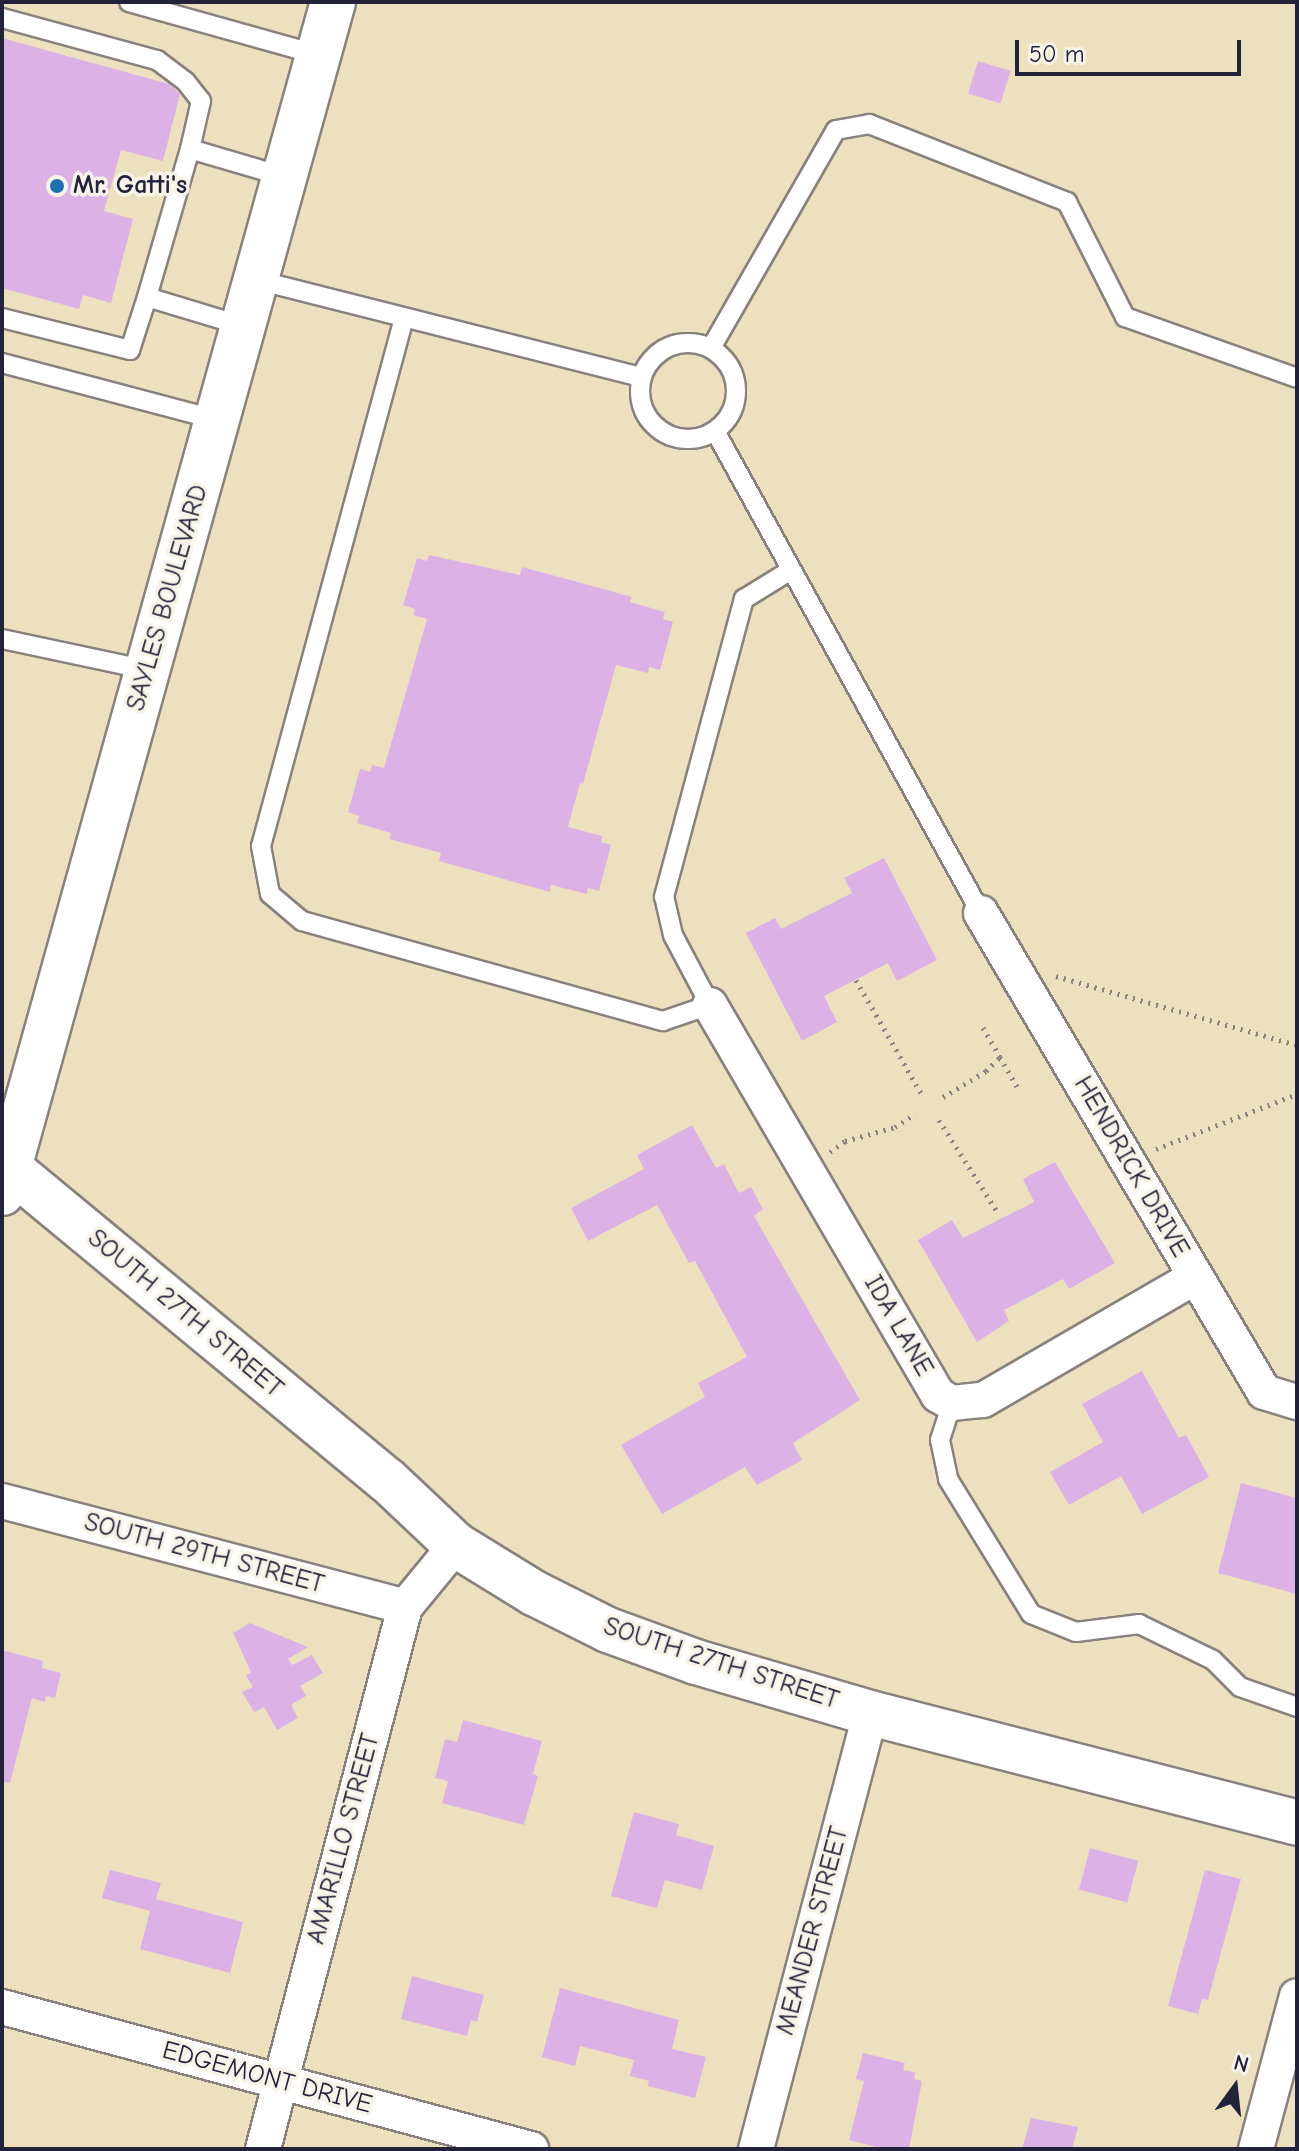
<!DOCTYPE html>
<style>
body{margin:0}
#map{position:relative;width:1299px;height:2151px;overflow:hidden;background:#ede0bf;font-family:"Comic Neue",sans-serif}
div>[style]{position:absolute}
[style*='--x']{left:calc(var(--x)*1px);top:calc(var(--y)*1px);width:calc(var(--w)*1px);rotate:calc(var(--a)*1deg)}
.building>*{inset:0;background:#dcb2e6;transform-origin:0 0}
.path>*{height:5px;margin-top:-2.5px;transform-origin:0;background:repeating-linear-gradient(90deg,#88817d 0 2px,transparent 0 8px)}
.roads{filter:drop-shadow(2px 0 #88817d) drop-shadow(-2px 0 #88817d) drop-shadow(0 2px #88817d) drop-shadow(0 -2px #88817d)}
.service>*{height:18px;margin:-9px;padding:0 9px;transform-origin:9px;border-radius:9px;background:#fff}
.service>.ring{margin:-9px;padding:0;box-sizing:content-box;background:none;border:18px solid #fff;border-radius:50%}
.minor>*{height:34px;margin:-17px;padding:0 17px;transform-origin:17px;border-radius:17px;background:#fff}
.tertiary>*{height:44px;margin:-22px;padding:0 22px;transform-origin:22px;border-radius:22px;background:#fff}
.secondary>*{height:44px;margin:-22px;padding:0 22px;transform-origin:22px;border-radius:22px;background:#fff}
.dots>*{width:22px;height:22px;translate:-50% -50%;box-sizing:border-box;border:4px solid #f7f3e8;border-radius:50%}
span{translate:-50% -50%;white-space:nowrap;text-align:center;line-height:1.15;-webkit-text-stroke:7px #f7f3e8;paint-order:stroke}
.poi-label{font-size:26px;color:#22223b;font-weight:700}
.left{translate:0 -50%;text-align:left}
.street-label{font-size:26px;color:#22223b}
.frame{position:absolute;inset:0;border:4px solid #22223b;pointer-events:none}
.north{position:absolute;left:1195px;top:2047px;width:80px;height:80px;-webkit-text-stroke:6px #f7f3e8;paint-order:stroke;rotate:15deg;font-size:22px;font-weight:700;line-height:32px;text-align:center;color:#22223b}
.north::after{content:'';display:block;margin:auto;width:28px;height:36px;background:#22223b;clip-path:polygon(50% 0,100% 100%,50% 72%,0 100%)}
.scale{position:absolute;left:1015px;top:40px;width:226px;height:36px;box-sizing:border-box;border:4px solid #22223b;border-top:0;padding-left:10px;font-size:24px;line-height:28px;white-space:nowrap;color:#22223b;-webkit-text-stroke:6px #f7f3e8;paint-order:stroke}
</style>
<div id="map">
<div class="building">
<div style="clip-path:polygon(2px 38px,169px 84px,180px 94px,163px 161px,121px 150px,104px 211px,133px 219px,111px 303px,83px 295px,79px 309px,2px 288px)"></div>
<div style="left:978px;top:61px;width:34px;height:34px;rotate:17deg"></div>
<div style="clip-path:polygon(429px 555px,520px 575px,522px 567px,585px 584px,632px 597px,630px 602px,665px 612px,663px 619px,673px 622px,660px 670px,649px 667px,648px 673px,616px 665px,583px 784px,580px 783px,568px 827px,602px 836px,601px 842px,611px 845px,599px 891px,588px 888px,587px 894px,551px 885px,550px 892px,439px 861px,441px 853px,389px 839px,391px 833px,357px 823px,359px 816px,348px 812px,360px 769px,370px 772px,372px 765px,384px 768px,427px 619px,413px 615px,415px 609px,403px 605px,417px 558px,427px 561px)"></div>
<div style="clip-path:polygon(884px 858px,937px 960px,897px 981px,888px 963px,824px 996px,837px 1022px,802px 1041px,746px 933px,775px 918px,781px 929px,852px 893px,844px 878px)"></div>
<div style="clip-path:polygon(692px 1125px,716px 1168px,724px 1164px,739px 1193px,751px 1187px,763px 1209px,754px 1216px,860px 1400px,793px 1443px,802px 1460px,757px 1485px,745px 1467px,662px 1514px,621px 1445px,705px 1397px,698px 1383px,747px 1357px,695px 1261px,689px 1263px,657px 1205px,588px 1241px,571px 1208px,644px 1169px,637px 1155px)"></div>
<div style="clip-path:polygon(1055px 1162px,1115px 1263px,1069px 1289px,1063px 1279px,1004px 1310px,1009px 1321px,977px 1342px,918px 1240px,952px 1220px,963px 1238px,1034px 1202px,1023px 1179px)"></div>
<div style="clip-path:polygon(1142px 1371px,1179px 1438px,1186px 1435px,1209px 1477px,1142px 1514px,1121px 1476px,1069px 1505px,1050px 1472px,1103px 1442px,1082px 1404px)"></div>
<div style="clip-path:polygon(1241px 1483px,1297px 1498px,1297px 1594px,1218px 1573px)"></div>
<div style="clip-path:polygon(250px 1623px,308px 1647px,288px 1659px,292px 1665px,312px 1655px,323px 1673px,300px 1686px,306px 1696px,291px 1705px,298px 1718px,277px 1730px,264px 1707px,254px 1712px,242px 1692px,253px 1687px,246px 1676px,251px 1672px,233px 1633px)"></div>
<div style="clip-path:polygon(2px 1650px,43px 1661px,42px 1668px,61px 1673px,55px 1698px,46px 1696px,45px 1702px,32px 1698px,10px 1783px,2px 1782px)"></div>
<div style="clip-path:polygon(463px 1720px,542px 1741px,533px 1774px,538px 1776px,524px 1825px,442px 1803px,448px 1781px,435px 1778px,445px 1739px,457px 1742px)"></div>
<div style="clip-path:polygon(634px 1812px,679px 1824px,676px 1835px,714px 1846px,702px 1890px,665px 1880px,657px 1908px,611px 1896px)"></div>
<div style="left:1090px;top:1848px;width:50px;height:43px;rotate:15deg"></div>
<div style="clip-path:polygon(110px 1870px,161px 1883px,156px 1899px,243px 1922px,230px 1973px,140px 1949px,150px 1911px,102px 1898px)"></div>
<div style="clip-path:polygon(1205px 1870px,1241px 1879px,1208px 2000px,1202px 1999px,1198px 2014px,1168px 2006px)"></div>
<div style="clip-path:polygon(412px 1976px,484px 1995px,477px 2022px,471px 2020px,467px 2036px,401px 2019px)"></div>
<div style="clip-path:polygon(560px 1988px,679px 2020px,672px 2049px,706px 2057px,695px 2098px,648px 2086px,649px 2081px,630px 2076px,634px 2060px,580px 2046px,575px 2066px,542px 2057px)"></div>
<div style="clip-path:polygon(863px 2053px,905px 2063px,903px 2070px,915px 2072px,914px 2079px,922px 2081px,909px 2149px,884px 2149px,849px 2140px,864px 2081px,856px 2079px)"></div>
<div style="clip-path:polygon(1031px 2118px,1078px 2127px,1072px 2149px,1022px 2149px)"></div>
</div>
<div class="path">
<div style="--x:1056;--y:976;--w:251;--a:16"></div>
<div style="--x:856;--y:980;--w:130;--a:60.1"></div>
<div style="--x:1000;--y:1057;--w:34;--a:60"></div>
<div style="--x:943;--y:1097;--w:50;--a:-31.2"></div>
<div style="--x:986;--y:1071;--w:20;--a:-45"></div>
<div style="--x:1000;--y:1057;--w:34;--a:-120"></div>
<div style="--x:939;--y:1120;--w:110;--a:57.6"></div>
<div style="--x:1156;--y:1149;--w:151;--a:-21.3"></div>
<div style="--x:830;--y:1152;--w:19;--a:-36"></div>
<div style="--x:845;--y:1141;--w:52;--a:-15.6"></div>
<div style="--x:895;--y:1127;--w:24;--a:-33"></div>
</div>
<div class="roads">
<div class="service">
<div style="--x:129;--y:2;--w:197;--a:15.6"></div>
<div style="--x:2;--y:18;--w:161;--a:15.2"></div>
<div style="--x:157;--y:60;--w:36;--a:37"></div>
<div style="--x:186;--y:82;--w:24;--a:52"></div>
<div style="--x:201;--y:101;--w:49;--a:102.9"></div>
<div style="--x:257;--y:280;--w:396;--a:14.2"></div>
<div style="--x:2;--y:318;--w:132;--a:14"></div>
<div style="--x:130;--y:350;--w:56;--a:-72.2"></div>
<div style="--x:404;--y:318;--w:547;--a:105.15"></div>
<div style="--x:261;--y:846;--w:49;--a:79.4"></div>
<div style="--x:270;--y:894;--w:42;--a:40.2"></div>
<div style="--x:302;--y:921;--w:375;--a:15.5"></div>
<div style="--x:663;--y:1021;--w:50;--a:-18.8"></div>
<div style="--x:710;--y:1005;--w:79;--a:-117.9"></div>
<div style="--x:673;--y:935;--w:39;--a:-103"></div>
<div style="--x:664;--y:897;--w:309;--a:-75"></div>
<div style="--x:744;--y:599;--w:55;--a:-31.7"></div>
<div style="--x:243;--y:326;--w:100;--a:-163.2"></div>
<div style="--x:147;--y:297;--w:154;--a:-73.8"></div>
<div style="--x:190;--y:149;--w:99;--a:16.4"></div>
<div class="ring" style="left:640px;top:343px;width:78px;height:78px"></div>
<div style="--x:711;--y:348;--w:251;--a:-60.2"></div>
<div style="--x:836;--y:130;--w:34;--a:-10"></div>
<div style="--x:869;--y:124;--w:213;--a:21.5"></div>
<div style="--x:1067;--y:202;--w:129;--a:63.2"></div>
<div style="--x:1125;--y:317;--w:182;--a:19.5"></div>
<div style="--x:2;--y:363;--w:222;--a:14.8"></div>
<div style="--x:715;--y:431;--w:551;--a:61.11"></div>
<div style="--x:2;--y:639;--w:149;--a:12"></div>
<div style="--x:952;--y:1403;--w:39;--a:108"></div>
<div style="--x:940;--y:1440;--w:40;--a:78"></div>
<div style="--x:948;--y:1479;--w:158;--a:58.4"></div>
<div style="--x:1031;--y:1614;--w:48;--a:21.8"></div>
<div style="--x:1076;--y:1632;--w:64;--a:-7.2"></div>
<div style="--x:1139;--y:1624;--w:82;--a:25.9"></div>
<div style="--x:1213;--y:1660;--w:38;--a:45"></div>
<div style="--x:1240;--y:1687;--w:60;--a:19.3"></div>
</div>
<div class="minor">
<div style="--x:981;--y:913;--w:556;--a:59.42"></div>
<div style="--x:1264;--y:1392;--w:34;--a:17"></div>
<div style="--x:710;--y:1005;--w:452;--a:59.7"></div>
<div style="--x:938;--y:1395;--w:16;--a:30"></div>
<div style="--x:952;--y:1403;--w:31;--a:-6"></div>
<div style="--x:983;--y:1400;--w:245;--a:-30.1"></div>
<div style="--x:2;--y:1501;--w:417;--a:14.7"></div>
<div style="--x:2;--y:2007;--w:548;--a:15.03"></div>
<div style="--x:263;--y:2149;--w:560;--a:-75.32"></div>
<div style="--x:405;--y:1607;--w:80;--a:-50.6"></div>
<div style="--x:756;--y:2149;--w:451;--a:-75.3"></div>
<div style="--x:1256;--y:2149;--w:158;--a:-75"></div>
</div>
<div class="tertiary">
<div style="--x:2;--y:1193;--w:1236;--a:-74.47"></div>
</div>
<div class="secondary">
<div style="--x:2;--y:1162;--w:499;--a:39.6"></div>
<div style="--x:387;--y:1480;--w:95;--a:43.3"></div>
<div style="--x:456;--y:1545;--w:92;--a:31.6"></div>
<div style="--x:534;--y:1593;--w:83;--a:26.6"></div>
<div style="--x:608;--y:1630;--w:94;--a:20"></div>
<div style="--x:696;--y:1662;--w:181;--a:16.3"></div>
<div style="--x:870;--y:1713;--w:441;--a:14.4"></div>
</div>
</div>
<div class="dots">
<div style="left:57px;top:186px;background:#1f6fb2"></div>
</div>
<div class="poi-label">
<span class="left" style="left:73px;top:186px">Mr. Gatti's</span>
</div>
<div class="street-label">
<span style="left:168px;top:598px;rotate:-74deg">SAYLES BOULEVARD</span>
<span style="left:1131px;top:1167px;rotate:60deg">HENDRICK DRIVE</span>
<span style="left:185px;top:1314px;rotate:40deg">SOUTH 27TH STREET</span>
<span style="left:898px;top:1326px;rotate:60deg">IDA LANE</span>
<span style="left:204px;top:1554px;rotate:15deg">SOUTH 29TH STREET</span>
<span style="left:721px;top:1664px;rotate:18deg">SOUTH 27TH STREET</span>
<span style="left:344px;top:1839px;rotate:-75deg">AMARILLO STREET</span>
<span style="left:813px;top:1931px;rotate:-75deg">MEANDER STREET</span>
<span style="left:267px;top:2078px;rotate:15deg">EDGEMONT DRIVE</span>
</div>
<div class="frame"></div>
<div class="north">N</div>
<div class="scale">50 m</div>
</div>
